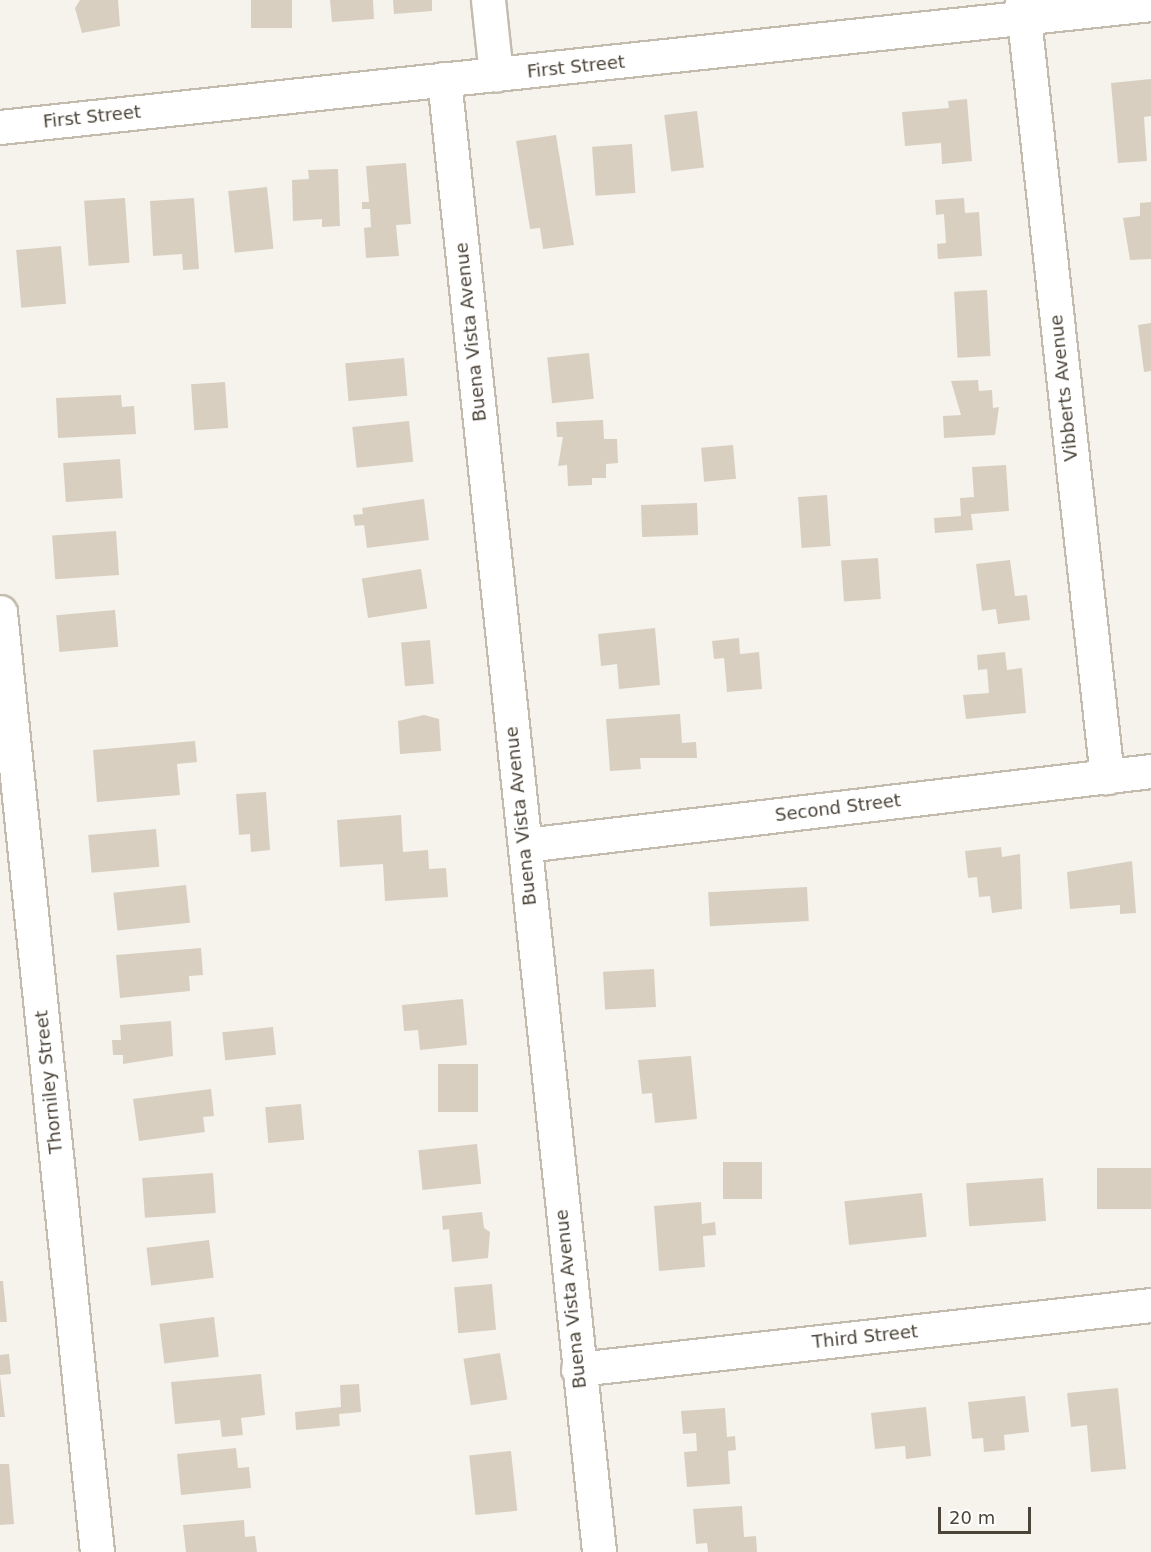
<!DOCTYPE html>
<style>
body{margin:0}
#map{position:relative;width:1151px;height:1552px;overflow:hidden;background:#f6f3ec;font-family:"DejaVu Sans",sans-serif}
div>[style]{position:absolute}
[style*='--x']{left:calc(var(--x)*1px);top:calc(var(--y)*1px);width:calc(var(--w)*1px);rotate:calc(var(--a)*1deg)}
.building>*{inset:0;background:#d8cfc1;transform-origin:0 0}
.roads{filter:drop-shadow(2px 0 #c2bbae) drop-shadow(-2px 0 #c2bbae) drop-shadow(0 2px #c2bbae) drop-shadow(0 -2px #c2bbae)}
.minor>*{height:33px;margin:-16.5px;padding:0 16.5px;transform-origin:16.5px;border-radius:16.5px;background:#fff}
span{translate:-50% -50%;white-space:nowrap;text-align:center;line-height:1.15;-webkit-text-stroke:4.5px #fff;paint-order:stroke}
.street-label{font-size:18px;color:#4b4439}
.scale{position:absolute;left:938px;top:1507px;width:93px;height:27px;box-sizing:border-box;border:3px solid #4b4439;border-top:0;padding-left:8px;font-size:18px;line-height:21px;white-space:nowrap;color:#4b4439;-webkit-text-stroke:4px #fff;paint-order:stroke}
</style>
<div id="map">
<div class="building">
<div style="clip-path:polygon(80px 0,118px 0,120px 26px,82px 33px,75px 8px)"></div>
<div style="left:251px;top:0;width:41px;height:28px"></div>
<div style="clip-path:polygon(330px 0,373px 0,374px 19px,332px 22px)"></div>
<div style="clip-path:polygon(393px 0,432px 0,432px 11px,394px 14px)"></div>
<div style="clip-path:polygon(1151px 79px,1151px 116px,1144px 117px,1147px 161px,1118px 163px,1111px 83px)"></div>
<div style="clip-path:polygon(967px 99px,972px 161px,942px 164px,941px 143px,905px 146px,902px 112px,949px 108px,948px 101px)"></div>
<div style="left:697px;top:111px;width:57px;height:33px;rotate:83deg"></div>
<div style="clip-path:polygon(556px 135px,574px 245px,543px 249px,540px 228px,530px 229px,516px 141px)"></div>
<div style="left:632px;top:144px;width:49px;height:40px;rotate:86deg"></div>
<div style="clip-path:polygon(406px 163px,411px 224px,396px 225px,399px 256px,366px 258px,364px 228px,371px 227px,370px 209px,362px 209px,362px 202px,369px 202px,366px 166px)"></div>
<div style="clip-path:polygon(338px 169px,340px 226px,322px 227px,322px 219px,293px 221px,292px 180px,309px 179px,308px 170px)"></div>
<div style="left:267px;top:187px;width:62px;height:39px;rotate:84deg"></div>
<div style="left:125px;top:198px;width:65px;height:41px;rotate:86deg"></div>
<div style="clip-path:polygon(194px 198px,199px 269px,183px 270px,182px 254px,153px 256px,150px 201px)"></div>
<div style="clip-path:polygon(964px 198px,965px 213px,979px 212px,982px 256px,938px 259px,937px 244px,946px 243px,944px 214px,936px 215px,935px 200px)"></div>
<div style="clip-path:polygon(1151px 202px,1151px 259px,1130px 260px,1123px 218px,1140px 216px,1140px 203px)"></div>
<div style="left:61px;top:246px;width:58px;height:45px;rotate:85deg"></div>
<div style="left:987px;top:290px;width:66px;height:33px;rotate:87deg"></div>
<div style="clip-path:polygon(1151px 323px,1151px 371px,1144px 372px,1138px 325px)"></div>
<div style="left:589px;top:353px;width:46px;height:42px;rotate:84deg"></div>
<div style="left:404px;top:358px;width:38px;height:59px;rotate:85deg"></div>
<div style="clip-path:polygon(978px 380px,979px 391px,992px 390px,993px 408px,999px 407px,995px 435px,944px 438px,943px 416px,961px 415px,951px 381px)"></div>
<div style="left:225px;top:382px;width:46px;height:34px;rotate:86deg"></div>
<div style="clip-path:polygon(121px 395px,122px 407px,134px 406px,136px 434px,58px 438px,56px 398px)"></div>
<div style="clip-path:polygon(603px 420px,604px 439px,617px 439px,618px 463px,606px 464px,606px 478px,592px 478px,592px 485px,568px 486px,567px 465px,558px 466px,563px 437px,557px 437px,556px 422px)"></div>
<div style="left:409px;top:421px;width:41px;height:57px;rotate:84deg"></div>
<div style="left:733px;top:445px;width:34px;height:32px;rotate:85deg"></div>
<div style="left:120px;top:459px;width:39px;height:57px;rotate:86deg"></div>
<div style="clip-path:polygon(1006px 465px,1009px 511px,971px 514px,973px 530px,935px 533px,934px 518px,961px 516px,960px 498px,974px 497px,972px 467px)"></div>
<div style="left:827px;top:495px;width:51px;height:29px;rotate:86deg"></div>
<div style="clip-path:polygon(424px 499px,429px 540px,367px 548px,364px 525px,355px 526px,353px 515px,363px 514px,362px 508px)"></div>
<div style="left:697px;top:503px;width:32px;height:56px;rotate:88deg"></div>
<div style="left:116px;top:531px;width:44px;height:64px;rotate:86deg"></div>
<div style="left:878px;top:558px;width:41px;height:37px;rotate:86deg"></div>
<div style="clip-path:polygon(1010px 560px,1015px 596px,1027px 595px,1030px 620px,998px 624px,996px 609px,982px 611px,976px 564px)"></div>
<div style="left:421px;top:569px;width:40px;height:60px;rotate:81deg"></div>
<div style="left:115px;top:610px;width:37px;height:59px;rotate:85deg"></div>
<div style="clip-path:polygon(655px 628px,660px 685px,619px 689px,617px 664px,601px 666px,598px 634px)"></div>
<div style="clip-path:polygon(739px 638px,740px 654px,759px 652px,762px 689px,727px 692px,724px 658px,714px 659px,712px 641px)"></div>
<div style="left:430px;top:640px;width:44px;height:29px;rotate:85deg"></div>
<div style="clip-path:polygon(1005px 652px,1007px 670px,1022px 668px,1026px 713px,966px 719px,963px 695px,989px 693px,987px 669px,978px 670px,977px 655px)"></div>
<div style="clip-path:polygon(680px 714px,682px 743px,696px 742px,697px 758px,640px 758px,641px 769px,610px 771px,606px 719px)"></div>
<div style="clip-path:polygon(424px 715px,439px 719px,441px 751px,400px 754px,398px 721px)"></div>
<div style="clip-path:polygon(195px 741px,197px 762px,177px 764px,180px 795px,97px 802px,93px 750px)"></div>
<div style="clip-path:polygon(266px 792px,270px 850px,251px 852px,250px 834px,239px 835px,236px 794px)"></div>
<div style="clip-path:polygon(401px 815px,403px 852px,428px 850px,429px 869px,446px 868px,448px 897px,385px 901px,383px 864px,340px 867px,337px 820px)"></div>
<div style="left:156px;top:829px;width:38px;height:68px;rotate:85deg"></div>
<div style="clip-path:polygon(1001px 847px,1002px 857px,1020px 854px,1022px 909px,992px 913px,990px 896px,979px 897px,977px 877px,968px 878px,965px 851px)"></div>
<div style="clip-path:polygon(1132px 861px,1136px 913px,1120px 914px,1120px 905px,1070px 909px,1067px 872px)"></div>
<div style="left:186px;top:885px;width:38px;height:73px;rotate:84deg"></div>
<div style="left:807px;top:887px;width:34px;height:99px;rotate:87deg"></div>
<div style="clip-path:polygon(201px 948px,203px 975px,189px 976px,190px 991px,120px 998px,116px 955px)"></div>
<div style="left:654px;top:969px;width:38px;height:51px;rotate:87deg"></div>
<div style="clip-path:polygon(463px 999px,467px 1045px,420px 1050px,418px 1030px,404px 1031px,402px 1005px)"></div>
<div style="clip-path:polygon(171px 1021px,173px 1056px,123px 1064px,123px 1055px,113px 1055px,112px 1040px,121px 1040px,120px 1025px)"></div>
<div style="left:273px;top:1027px;width:28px;height:51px;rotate:84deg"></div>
<div style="clip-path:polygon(691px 1056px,697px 1119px,655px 1123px,652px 1093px,642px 1094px,638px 1060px)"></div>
<div style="left:478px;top:1064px;width:48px;height:40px;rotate:90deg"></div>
<div style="clip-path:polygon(211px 1089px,214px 1116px,203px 1117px,205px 1132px,139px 1141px,133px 1099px)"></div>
<div style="left:301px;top:1104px;width:36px;height:36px;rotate:85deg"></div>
<div style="left:477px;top:1144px;width:40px;height:59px;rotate:84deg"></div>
<div style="left:762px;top:1162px;width:37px;height:39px;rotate:90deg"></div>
<div style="left:1151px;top:1168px;width:41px;height:54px;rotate:90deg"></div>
<div style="left:213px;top:1173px;width:40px;height:71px;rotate:86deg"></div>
<div style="left:1043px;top:1178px;width:43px;height:77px;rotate:86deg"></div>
<div style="left:922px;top:1193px;width:44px;height:78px;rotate:84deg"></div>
<div style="clip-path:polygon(701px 1202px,702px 1224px,715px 1222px,716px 1235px,703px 1236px,705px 1267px,659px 1271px,654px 1206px)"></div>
<div style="clip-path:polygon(482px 1212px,484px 1228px,490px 1232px,488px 1258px,452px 1262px,449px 1229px,443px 1230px,442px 1216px)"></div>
<div style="left:209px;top:1240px;width:38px;height:63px;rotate:83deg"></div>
<div style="clip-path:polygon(0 1281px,3px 1281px,7px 1322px,0 1322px)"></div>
<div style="left:492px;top:1284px;width:46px;height:38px;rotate:85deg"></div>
<div style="left:214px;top:1317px;width:40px;height:55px;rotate:83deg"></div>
<div style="left:500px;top:1353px;width:47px;height:37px;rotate:81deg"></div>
<div style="clip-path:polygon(9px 1354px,11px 1374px,0 1375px,0 1355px)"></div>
<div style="clip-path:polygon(261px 1374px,265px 1415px,241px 1418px,243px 1435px,222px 1437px,220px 1420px,175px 1424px,171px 1382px)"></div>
<div style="clip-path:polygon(0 1376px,5px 1417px,0 1417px)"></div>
<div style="clip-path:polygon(359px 1384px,361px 1412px,339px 1414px,340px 1426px,296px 1430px,295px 1412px,341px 1407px,340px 1385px)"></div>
<div style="clip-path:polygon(1118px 1388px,1126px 1469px,1091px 1472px,1087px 1425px,1071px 1427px,1067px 1393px)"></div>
<div style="clip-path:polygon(1025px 1396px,1029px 1432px,1004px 1435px,1005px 1450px,984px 1452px,983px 1438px,972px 1439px,968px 1402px)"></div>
<div style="clip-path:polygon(926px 1407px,931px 1456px,906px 1459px,905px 1446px,875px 1449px,871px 1413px)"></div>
<div style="clip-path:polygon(725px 1408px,727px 1437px,735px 1436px,736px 1450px,728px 1451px,730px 1484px,687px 1487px,684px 1452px,697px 1451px,696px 1433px,683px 1434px,681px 1411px)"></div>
<div style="clip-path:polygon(236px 1448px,238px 1468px,249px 1467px,251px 1488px,181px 1495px,177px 1454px)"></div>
<div style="left:511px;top:1451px;width:60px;height:42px;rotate:84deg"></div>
<div style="clip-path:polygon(0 1464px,9px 1464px,14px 1524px,0 1525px)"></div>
<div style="clip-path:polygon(742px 1506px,744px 1537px,756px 1536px,757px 1552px,708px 1552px,707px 1543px,696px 1544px,693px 1509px)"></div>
<div style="clip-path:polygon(244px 1520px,245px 1537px,255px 1536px,257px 1552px,186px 1552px,183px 1525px)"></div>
</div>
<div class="roads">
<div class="minor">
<div style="--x:488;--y:0;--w:75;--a:83.9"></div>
<div style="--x:1022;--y:0;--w:782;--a:83.76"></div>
<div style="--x:444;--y:79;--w:1481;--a:83.99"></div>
<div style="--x:0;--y:127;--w:1158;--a:-6.1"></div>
<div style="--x:0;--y:612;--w:945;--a:84.11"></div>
<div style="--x:525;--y:845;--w:630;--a:-6.74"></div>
<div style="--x:578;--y:1369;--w:577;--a:-6.37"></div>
</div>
</div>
<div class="street-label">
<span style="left:576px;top:67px;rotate:-6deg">First Street</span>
<span style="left:92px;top:117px;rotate:-6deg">First Street</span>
<span style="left:471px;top:332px;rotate:-96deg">Buena Vista Avenue</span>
<span style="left:1064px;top:388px;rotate:-96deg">Vibberts Avenue</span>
<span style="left:838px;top:808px;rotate:-7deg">Second Street</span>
<span style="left:521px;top:816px;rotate:-96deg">Buena Vista Avenue</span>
<span style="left:49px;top:1082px;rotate:-96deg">Thorniley Street</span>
<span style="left:571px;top:1299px;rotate:-96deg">Buena Vista Avenue</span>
<span style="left:865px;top:1337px;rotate:-6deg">Third Street</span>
</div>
<div class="scale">20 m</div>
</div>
